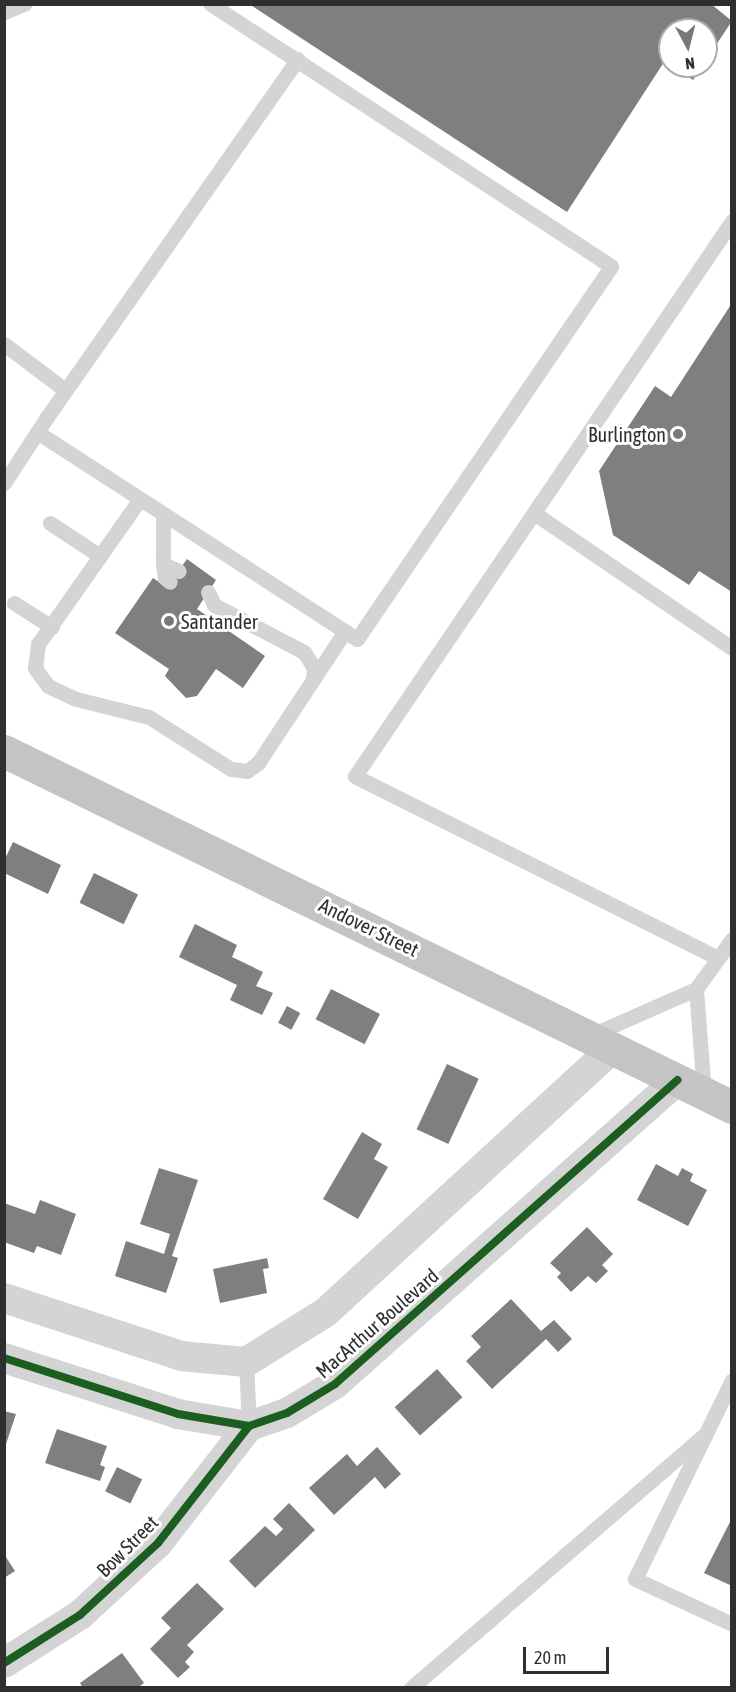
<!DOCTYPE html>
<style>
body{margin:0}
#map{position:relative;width:736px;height:1692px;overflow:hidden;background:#fff;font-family:"Asap Condensed",sans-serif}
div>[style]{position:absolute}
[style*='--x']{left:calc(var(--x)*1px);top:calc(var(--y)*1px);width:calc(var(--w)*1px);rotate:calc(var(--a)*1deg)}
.building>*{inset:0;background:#7f7f7f;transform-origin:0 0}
.service>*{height:15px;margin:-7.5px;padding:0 7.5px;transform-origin:7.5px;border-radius:7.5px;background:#d4d4d4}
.minor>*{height:30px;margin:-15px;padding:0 15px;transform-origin:15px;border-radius:15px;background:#d4d4d4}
.trunk>*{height:33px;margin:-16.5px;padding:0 16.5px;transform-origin:16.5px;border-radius:16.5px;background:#c4c4c4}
.cycleway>*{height:8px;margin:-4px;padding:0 4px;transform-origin:4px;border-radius:4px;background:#1b5e20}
.dots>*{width:16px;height:16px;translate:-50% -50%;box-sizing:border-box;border:3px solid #fff;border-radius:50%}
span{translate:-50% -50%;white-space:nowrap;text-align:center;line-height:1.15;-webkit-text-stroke:6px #fff;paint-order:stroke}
.poi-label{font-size:20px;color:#2f2f2f}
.right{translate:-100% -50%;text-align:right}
.left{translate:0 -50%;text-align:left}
.street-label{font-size:20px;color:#2f2f2f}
.frame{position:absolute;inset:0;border:6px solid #2f2f2f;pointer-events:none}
.north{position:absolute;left:658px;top:18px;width:60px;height:60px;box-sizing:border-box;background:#fff;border:2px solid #acacac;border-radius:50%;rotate:173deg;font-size:16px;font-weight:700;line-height:24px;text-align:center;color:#2f2f2f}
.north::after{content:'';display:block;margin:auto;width:21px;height:27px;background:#787878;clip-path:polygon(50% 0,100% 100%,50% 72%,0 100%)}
.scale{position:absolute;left:523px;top:1647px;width:86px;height:27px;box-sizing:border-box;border:3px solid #2f2f2f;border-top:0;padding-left:8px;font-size:18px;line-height:21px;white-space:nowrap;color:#2f2f2f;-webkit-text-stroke:4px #fff;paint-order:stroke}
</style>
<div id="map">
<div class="building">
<div style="clip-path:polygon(249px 4px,711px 4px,732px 21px,706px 60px,706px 30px,670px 30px,670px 66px,664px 62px,567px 212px)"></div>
<div style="clip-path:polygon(671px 66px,702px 66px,693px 80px)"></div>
<div style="clip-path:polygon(732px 303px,732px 592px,699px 571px,689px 585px,613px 535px,599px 471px,655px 386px,671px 397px)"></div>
<div style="clip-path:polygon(187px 559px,216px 580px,197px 609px,265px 656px,243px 688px,216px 669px,197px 696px,186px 698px,165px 676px,169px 669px,115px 633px,153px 578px,167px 587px)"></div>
<div style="clip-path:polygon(13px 842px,61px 865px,48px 894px,4px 873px,4px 861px)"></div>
<div style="left:94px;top:873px;width:49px;height:33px;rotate:26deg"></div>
<div style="clip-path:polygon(195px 924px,237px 945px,232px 957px,263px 972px,256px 986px,273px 993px,262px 1015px,230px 1000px,237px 985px,179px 957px)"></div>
<div style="left:331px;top:989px;width:55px;height:34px;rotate:27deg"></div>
<div style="left:287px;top:1006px;width:15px;height:19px;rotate:28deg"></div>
<div style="left:447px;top:1064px;width:35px;height:72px;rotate:25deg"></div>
<div style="clip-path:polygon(362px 1132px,382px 1144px,374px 1159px,388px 1167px,358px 1219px,323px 1199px)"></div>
<div style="clip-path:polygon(656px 1164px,678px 1176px,682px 1168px,693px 1174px,690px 1181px,707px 1190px,688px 1226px,637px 1200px)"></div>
<div style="clip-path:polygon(159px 1168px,198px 1180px,172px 1256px,178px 1258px,166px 1293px,115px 1276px,126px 1241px,164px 1254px,170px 1234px,140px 1224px)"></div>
<div style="clip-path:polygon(40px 1200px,76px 1214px,61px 1255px,37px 1246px,34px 1253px,4px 1242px,4px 1203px,35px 1214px)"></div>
<div style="clip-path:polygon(587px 1227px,613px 1254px,602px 1265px,608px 1271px,596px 1283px,588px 1276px,571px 1292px,557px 1277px,561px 1273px,550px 1263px)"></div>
<div style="clip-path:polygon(267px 1258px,269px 1268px,263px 1269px,267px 1293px,220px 1303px,213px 1269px)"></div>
<div style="clip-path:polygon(511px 1299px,541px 1331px,554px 1320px,572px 1339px,558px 1352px,546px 1339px,492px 1389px,466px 1361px,481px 1347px,471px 1336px)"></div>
<div style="left:437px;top:1369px;width:38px;height:57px;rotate:48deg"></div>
<div style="clip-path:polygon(4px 1411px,16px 1414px,5px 1447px,4px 1447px)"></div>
<div style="clip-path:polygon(57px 1429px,107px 1446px,100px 1465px,105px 1467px,100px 1481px,45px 1463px)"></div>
<div style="clip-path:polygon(377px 1447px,401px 1474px,385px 1489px,375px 1477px,334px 1515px,309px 1488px,347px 1454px,357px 1466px)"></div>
<div style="left:117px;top:1467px;width:28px;height:27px;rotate:26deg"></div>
<div style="clip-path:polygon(289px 1503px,315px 1530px,255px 1588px,229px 1561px,265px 1526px,276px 1536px,283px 1529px,273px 1519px)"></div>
<div style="clip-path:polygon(732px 1518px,732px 1586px,704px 1573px)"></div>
<div style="clip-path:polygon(4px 1554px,15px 1571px,4px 1578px)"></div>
<div style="clip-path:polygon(197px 1583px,224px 1609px,187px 1645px,194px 1652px,185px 1662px,190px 1667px,178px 1678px,150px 1649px,171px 1628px,161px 1618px)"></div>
<div style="clip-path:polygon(122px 1653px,144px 1683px,137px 1688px,83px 1688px,80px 1683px)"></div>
</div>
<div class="service">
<div style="--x:4;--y:12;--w:22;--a:-22"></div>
<div style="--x:4;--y:344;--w:76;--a:37"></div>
<div style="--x:37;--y:432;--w:381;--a:32.9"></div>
<div style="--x:357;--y:639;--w:451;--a:-55.7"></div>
<div style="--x:611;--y:266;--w:479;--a:-146.8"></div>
<div style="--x:4;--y:483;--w:79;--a:-56.9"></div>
<div style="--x:47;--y:417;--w:437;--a:-55"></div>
<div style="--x:140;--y:499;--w:177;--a:125.1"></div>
<div style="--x:38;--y:644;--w:24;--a:97"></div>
<div style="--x:35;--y:668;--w:22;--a:54"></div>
<div style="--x:48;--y:686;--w:31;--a:25"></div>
<div style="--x:76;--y:699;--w:75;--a:13.9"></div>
<div style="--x:149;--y:717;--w:97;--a:32.4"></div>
<div style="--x:231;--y:769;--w:16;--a:7"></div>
<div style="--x:247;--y:771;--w:14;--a:-36"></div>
<div style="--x:258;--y:763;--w:158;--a:-56.6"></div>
<div style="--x:534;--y:513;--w:240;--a:34.3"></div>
<div style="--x:163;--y:514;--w:50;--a:90"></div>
<div style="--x:163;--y:564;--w:17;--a:24"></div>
<div style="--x:50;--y:523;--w:60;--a:33.4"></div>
<div style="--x:163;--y:564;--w:14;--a:82"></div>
<div style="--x:165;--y:578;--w:6;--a:39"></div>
<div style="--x:208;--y:592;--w:14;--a:65"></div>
<div style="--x:214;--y:605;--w:102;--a:27.6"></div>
<div style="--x:304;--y:652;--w:19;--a:58"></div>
<div style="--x:314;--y:668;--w:12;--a:95"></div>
<div style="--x:14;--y:603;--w:45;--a:32.3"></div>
<div style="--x:718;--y:958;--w:406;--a:-153.4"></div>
<div style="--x:355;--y:776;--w:671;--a:-55.81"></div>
<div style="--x:696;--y:989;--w:104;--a:85.6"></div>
<div style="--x:589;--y:1036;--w:117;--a:-23.7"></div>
<div style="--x:696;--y:989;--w:62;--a:-54.2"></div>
<div style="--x:246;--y:1362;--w:64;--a:87.3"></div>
<div style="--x:732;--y:1380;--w:221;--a:116"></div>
<div style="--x:635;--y:1579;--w:107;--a:24.9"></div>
<div style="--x:411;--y:1688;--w:389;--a:-40.8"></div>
</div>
<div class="minor">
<div style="--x:4;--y:1298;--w:186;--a:18.1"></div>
<div style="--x:181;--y:1356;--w:65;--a:5.3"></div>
<div style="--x:246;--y:1362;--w:94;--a:-32"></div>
<div style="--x:326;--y:1312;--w:390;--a:-42.6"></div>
<div style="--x:4;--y:1358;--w:183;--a:17.8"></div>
<div style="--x:178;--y:1414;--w:72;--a:9.6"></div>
<div style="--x:249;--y:1426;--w:40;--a:-18.9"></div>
<div style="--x:287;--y:1413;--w:56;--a:-31.1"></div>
<div style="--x:335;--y:1384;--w:458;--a:-41.6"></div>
<div style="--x:4;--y:1663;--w:90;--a:-32.3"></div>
<div style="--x:80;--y:1615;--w:106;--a:-42.7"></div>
<div style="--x:158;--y:1543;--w:148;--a:-52.1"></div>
</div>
<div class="trunk">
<div style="--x:4;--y:751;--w:810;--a:26.06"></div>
</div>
<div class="cycleway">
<div style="--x:4;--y:1358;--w:183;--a:17.8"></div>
<div style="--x:178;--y:1414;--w:72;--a:9.6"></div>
<div style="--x:249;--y:1426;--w:40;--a:-18.9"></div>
<div style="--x:287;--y:1413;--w:56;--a:-31.1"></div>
<div style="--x:335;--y:1384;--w:458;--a:-41.6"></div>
<div style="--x:4;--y:1663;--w:90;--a:-32.3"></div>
<div style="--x:80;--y:1615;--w:106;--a:-42.7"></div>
<div style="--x:158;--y:1543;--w:148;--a:-52.1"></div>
</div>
<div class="dots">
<div style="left:678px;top:434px;background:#787878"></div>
<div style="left:169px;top:621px;background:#787878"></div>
</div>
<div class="poi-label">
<span class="right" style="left:666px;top:434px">Burlington</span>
<span class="left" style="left:181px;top:621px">Santander</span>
</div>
<div class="street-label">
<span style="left:369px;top:927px;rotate:26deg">Andover Street</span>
<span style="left:377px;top:1323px;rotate:-41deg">MacArthur Boulevard</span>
<span style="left:127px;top:1546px;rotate:-45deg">Bow Street</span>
</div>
<div class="frame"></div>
<div class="north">N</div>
<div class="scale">20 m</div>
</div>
